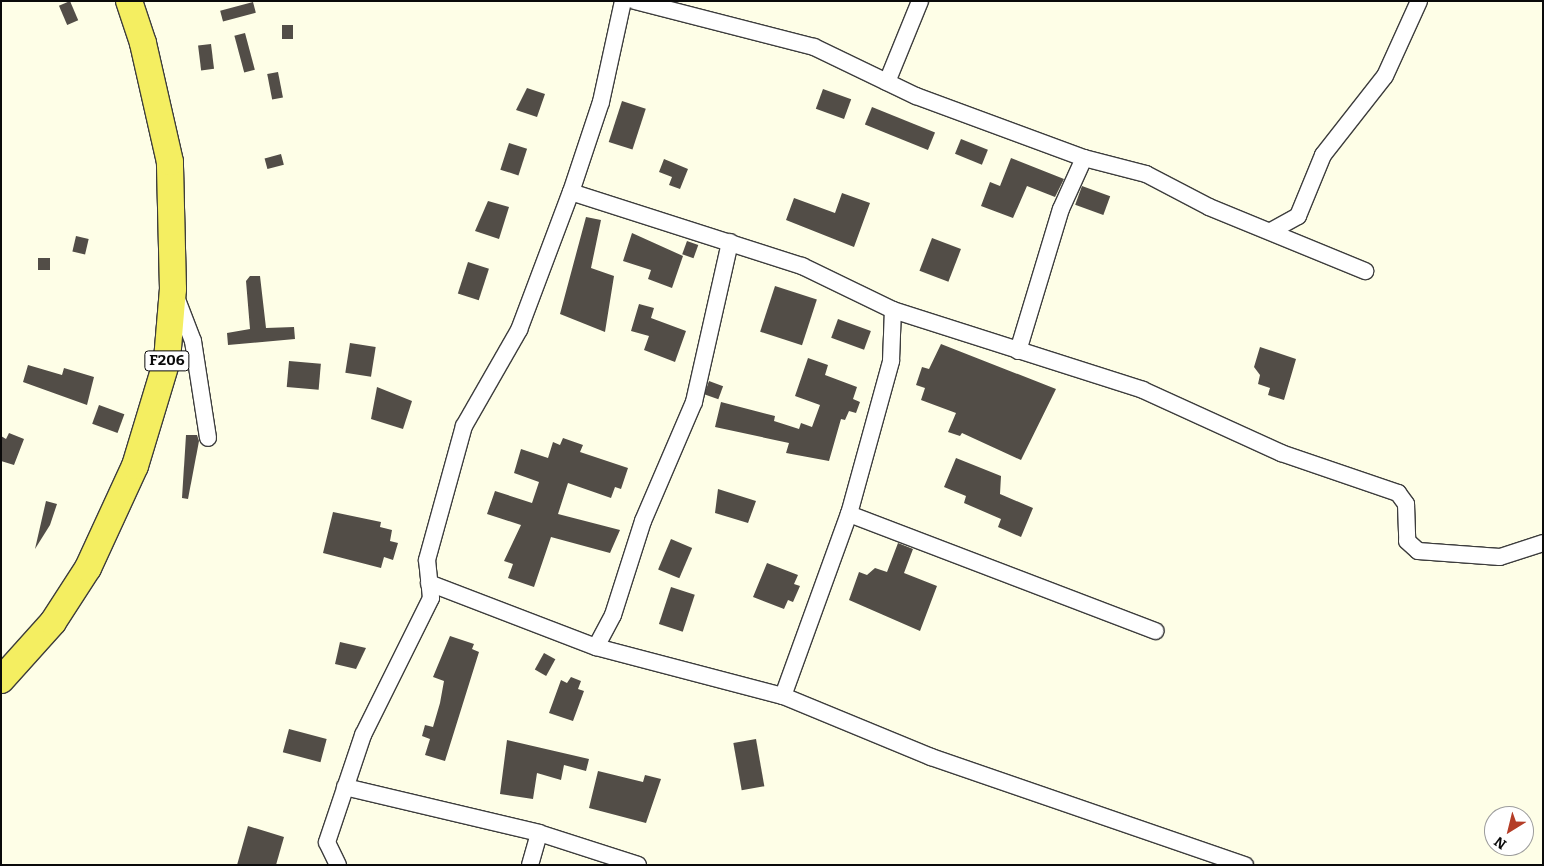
<!DOCTYPE html>
<style>
body{margin:0}
#map{position:relative;width:1544px;height:866px;overflow:hidden;background:#fefee7;font-family:Bitter,serif}
div>[style]{position:absolute}
[style*='--x']{left:calc(var(--x)*1px);top:calc(var(--y)*1px);width:calc(var(--w)*1px);rotate:calc(var(--a)*1deg)}
.building>*{inset:0;background:#524d47;transform-origin:0 0}
.roads{filter:drop-shadow(1px 0 #3d3d3d) drop-shadow(-1px 0 #3d3d3d) drop-shadow(0 1px #3d3d3d) drop-shadow(0 -1px #3d3d3d)}
.minor>*{height:16px;margin:-8px;padding:0 8px;transform-origin:8px;border-radius:8px;background:#fff}
.primary>*{height:26px;margin:-13px;padding:0 13px;transform-origin:13px;border-radius:13px;background:#f4ee61}
span{translate:-50% -50%;white-space:nowrap;text-align:center;line-height:1.15;-webkit-text-stroke:5px #fff;paint-order:stroke}
.shield-label span{padding:1px 4px;background:#fff;border:1px solid;border-radius:4px;-webkit-text-stroke-width:0}
.shield-label{font-size:15px;color:#0a0a0a;font-weight:700}
.frame{position:absolute;inset:0;border:2px solid #0a0a0a;pointer-events:none}
.north{position:absolute;left:1484px;top:806px;width:50px;height:50px;box-sizing:border-box;background:#fff;border:1px solid #9d9d9d;border-radius:50%;rotate:216deg;font-size:14px;font-weight:700;line-height:20px;text-align:center;color:#0a0a0a}
.north::after{content:'';display:block;margin:auto;width:18px;height:22px;background:#b43d27;clip-path:polygon(50% 0,100% 100%,50% 72%,0 100%)}
</style>
<div id="map">
<div class="building">
<div style="left:70px;top:1px;width:21px;height:12px;rotate:67deg"></div>
<div style="left:253px;top:2px;width:11px;height:34px;rotate:75deg"></div>
<div style="left:282px;top:25px;width:11px;height:14px"></div>
<div style="left:245px;top:33px;width:38px;height:11px;rotate:75deg"></div>
<div style="left:211px;top:44px;width:25px;height:13px;rotate:83deg"></div>
<div style="left:278px;top:72px;width:26px;height:11px;rotate:79deg"></div>
<div style="clip-path:polygon(527px 88px,545px 94px,537px 117px,516px 110px)"></div>
<div style="left:823px;top:89px;width:30px;height:21px;rotate:20deg"></div>
<div style="left:622px;top:101px;width:25px;height:43px;rotate:18deg"></div>
<div style="left:872px;top:107px;width:68px;height:19px;rotate:22deg"></div>
<div style="left:961px;top:139px;width:29px;height:16px;rotate:22deg"></div>
<div style="left:509px;top:143px;width:19px;height:28px;rotate:18deg"></div>
<div style="left:281px;top:154px;width:11px;height:17px;rotate:75deg"></div>
<div style="clip-path:polygon(1011px 158px,1064px 179px,1055px 197px,1027px 186px,1013px 218px,981px 206px,990px 182px,1000px 186px)"></div>
<div style="clip-path:polygon(664px 159px,688px 169px,680px 189px,669px 185px,672px 177px,659px 172px)"></div>
<div style="left:1082px;top:186px;width:30px;height:20px;rotate:20deg"></div>
<div style="clip-path:polygon(842px 193px,870px 203px,854px 247px,786px 220px,794px 198px,835px 213px)"></div>
<div style="clip-path:polygon(488px 201px,509px 207px,499px 239px,475px 231px)"></div>
<div style="clip-path:polygon(586px 217px,601px 220px,591px 268px,614px 276px,605px 332px,560px 314px)"></div>
<div style="clip-path:polygon(632px 233px,683px 256px,672px 288px,648px 279px,651px 270px,623px 261px)"></div>
<div style="left:76px;top:236px;width:13px;height:16px;rotate:13deg"></div>
<div style="left:932px;top:238px;width:31px;height:35px;rotate:21deg"></div>
<div style="left:687px;top:241px;width:12px;height:14px;rotate:20deg"></div>
<div style="left:38px;top:258px;width:12px;height:12px"></div>
<div style="left:468px;top:262px;width:22px;height:33px;rotate:18deg"></div>
<div style="clip-path:polygon(250px 276px,260px 276px,266px 328px,294px 327px,295px 339px,228px 345px,227px 333px,250px 329px,246px 281px)"></div>
<div style="left:775px;top:286px;width:44px;height:48px;rotate:18deg"></div>
<div style="clip-path:polygon(639px 304px,654px 308px,651px 318px,686px 331px,675px 362px,644px 350px,649px 336px,631px 331px)"></div>
<div style="left:838px;top:319px;width:35px;height:20px;rotate:20deg"></div>
<div style="left:350px;top:343px;width:26px;height:30px;rotate:9deg"></div>
<div style="clip-path:polygon(941px 344px,1056px 389px,1021px 460px,962px 433px,960px 436px,948px 432px,956px 413px,921px 400px,925px 388px,916px 385px,922px 367px,929px 369px)"></div>
<div style="clip-path:polygon(1260px 347px,1296px 359px,1284px 400px,1268px 395px,1270px 388px,1258px 384px,1260px 375px,1254px 367px)"></div>
<div style="clip-path:polygon(808px 358px,828px 365px,825px 375px,857px 387px,853px 399px,860px 402px,856px 413px,849px 411px,845px 420px,841px 419px,829px 461px,786px 453px,789px 443px,715px 427px,721px 402px,775px 416px,774px 421px,799px 429px,801px 423px,812px 427px,820px 405px,795px 396px)"></div>
<div style="left:289px;top:361px;width:32px;height:26px;rotate:5deg"></div>
<div style="clip-path:polygon(28px 365px,62px 375px,64px 368px,94px 377px,87px 405px,23px 382px)"></div>
<div style="left:709px;top:381px;width:15px;height:14px;rotate:20deg"></div>
<div style="clip-path:polygon(377px 387px,412px 401px,403px 429px,371px 419px)"></div>
<div style="left:99px;top:405px;width:27px;height:20px;rotate:20deg"></div>
<div style="clip-path:polygon(9px 433px,24px 439px,14px 465px,1px 461px,1px 436px,6px 439px)"></div>
<div style="clip-path:polygon(186px 435px,197px 435px,199px 441px,188px 499px,182px 498px)"></div>
<div style="clip-path:polygon(563px 438px,583px 445px,580px 452px,628px 468px,621px 489px,615px 487px,611px 498px,568px 483px,558px 514px,620px 530px,610px 553px,551px 537px,534px 587px,508px 578px,513px 564px,504px 561px,521px 525px,487px 514px,495px 491px,532px 503px,539px 482px,514px 473px,521px 449px,548px 458px,553px 442px,560px 445px)"></div>
<div style="clip-path:polygon(956px 458px,1001px 476px,1000px 494px,1033px 508px,1021px 537px,998px 527px,1001px 519px,964px 503px,966px 496px,944px 487px)"></div>
<div style="clip-path:polygon(718px 489px,756px 501px,748px 523px,715px 513px)"></div>
<div style="clip-path:polygon(46px 501px,57px 504px,50px 525px,35px 549px)"></div>
<div style="clip-path:polygon(333px 512px,381px 522px,380px 527px,392px 530px,390px 541px,398px 543px,393px 560px,384px 557px,381px 568px,323px 553px)"></div>
<div style="left:671px;top:539px;width:23px;height:33px;rotate:23deg"></div>
<div style="clip-path:polygon(898px 543px,913px 549px,904px 573px,937px 586px,920px 631px,849px 600px,859px 572px,867px 575px,875px 568px,887px 572px)"></div>
<div style="clip-path:polygon(767px 563px,798px 575px,794px 584px,800px 586px,793px 602px,788px 600px,784px 609px,753px 597px)"></div>
<div style="left:671px;top:587px;width:25px;height:39px;rotate:18deg"></div>
<div style="clip-path:polygon(450px 636px,474px 644px,472px 649px,479px 652px,445px 761px,425px 755px,430px 739px,422px 736px,425px 725px,433px 727px,440px 703px,444px 681px,433px 677px)"></div>
<div style="clip-path:polygon(340px 642px,366px 648px,356px 669px,335px 664px)"></div>
<div style="left:544px;top:653px;width:13px;height:19px;rotate:29deg"></div>
<div style="clip-path:polygon(571px 677px,581px 681px,578px 689px,584px 691px,573px 721px,549px 713px,561px 680px,567px 683px)"></div>
<div style="left:289px;top:729px;width:39px;height:24px;rotate:15deg"></div>
<div style="left:756px;top:739px;width:48px;height:23px;rotate:80deg"></div>
<div style="clip-path:polygon(507px 740px,589px 759px,586px 771px,564px 765px,561px 780px,537px 773px,533px 799px,500px 794px)"></div>
<div style="clip-path:polygon(598px 771px,643px 782px,645px 775px,661px 779px,646px 823px,589px 808px)"></div>
<div style="clip-path:polygon(248px 826px,284px 837px,276px 865px,237px 865px)"></div>
</div>
<div class="roads">
<div class="minor">
<div style="--x:635;--y:1;--w:185;--a:14.4"></div>
<div style="--x:814;--y:47;--w:113;--a:25.7"></div>
<div style="--x:916;--y:96;--w:179;--a:20.3"></div>
<div style="--x:1084;--y:158;--w:64;--a:14.5"></div>
<div style="--x:1146;--y:174;--w:71;--a:27.6"></div>
<div style="--x:1209;--y:207;--w:169;--a:22.3"></div>
<div style="--x:887;--y:82;--w:87;--a:-67.8"></div>
<div style="--x:571;--y:192;--w:243;--a:17.8"></div>
<div style="--x:802;--y:266;--w:101;--a:25.8"></div>
<div style="--x:893;--y:310;--w:262;--a:17.7"></div>
<div style="--x:1143;--y:390;--w:152;--a:24.5"></div>
<div style="--x:1281;--y:453;--w:124;--a:18.9"></div>
<div style="--x:1398;--y:493;--w:14;--a:54"></div>
<div style="--x:1406;--y:504;--w:37;--a:88"></div>
<div style="--x:1407;--y:541;--w:15;--a:42"></div>
<div style="--x:1418;--y:551;--w:82;--a:4.2"></div>
<div style="--x:1500;--y:557;--w:45;--a:-18"></div>
<div style="--x:1271;--y:231;--w:31;--a:-29"></div>
<div style="--x:1298;--y:216;--w:66;--a:-67.7"></div>
<div style="--x:1323;--y:155;--w:100;--a:-51.9"></div>
<div style="--x:1385;--y:76;--w:82;--a:-65.6"></div>
<div style="--x:176;--y:297;--w:47;--a:68.9"></div>
<div style="--x:193;--y:341;--w:98;--a:81.2"></div>
<div style="--x:1018;--y:351;--w:148;--a:-73.2"></div>
<div style="--x:1061;--y:209;--w:56;--a:-65.7"></div>
<div style="--x:849;--y:514;--w:328;--a:20.9"></div>
<div style="--x:429;--y:583;--w:179;--a:21"></div>
<div style="--x:596;--y:647;--w:193;--a:14.7"></div>
<div style="--x:783;--y:696;--w:160;--a:22.4"></div>
<div style="--x:931;--y:757;--w:332;--a:19"></div>
<div style="--x:596;--y:647;--w:36;--a:-62"></div>
<div style="--x:613;--y:615;--w:99;--a:-72.3"></div>
<div style="--x:643;--y:521;--w:129;--a:-66.8"></div>
<div style="--x:694;--y:402;--w:164;--a:-77.3"></div>
<div style="--x:783;--y:696;--w:194;--a:-70.1"></div>
<div style="--x:849;--y:514;--w:159;--a:-74.6"></div>
<div style="--x:891;--y:361;--w:51;--a:-87.8"></div>
<div style="--x:345;--y:787;--w:199;--a:13.3"></div>
<div style="--x:539;--y:833;--w:104;--a:17.9"></div>
<div style="--x:338;--y:865;--w:25;--a:-116"></div>
<div style="--x:327;--y:842;--w:113;--a:-71.4"></div>
<div style="--x:363;--y:735;--w:153;--a:-63.6"></div>
<div style="--x:431;--y:598;--w:38;--a:-96"></div>
<div style="--x:427;--y:560;--w:139;--a:-74.6"></div>
<div style="--x:464;--y:426;--w:111;--a:-60.2"></div>
<div style="--x:519;--y:330;--w:147;--a:-69.4"></div>
<div style="--x:571;--y:192;--w:95;--a:-71.6"></div>
<div style="--x:601;--y:102;--w:103;--a:-77.7"></div>
<div style="--x:530;--y:865;--w:33;--a:-74"></div>
</div>
<div class="primary">
<div style="--x:1;--y:680;--w:78;--a:-48.1"></div>
<div style="--x:53;--y:622;--w:64;--a:-57.1"></div>
<div style="--x:88;--y:568;--w:112;--a:-65.3"></div>
<div style="--x:135;--y:466;--w:111;--a:-73.2"></div>
<div style="--x:167;--y:360;--w:71;--a:-85.2"></div>
<div style="--x:173;--y:289;--w:127;--a:-91.4"></div>
<div style="--x:170;--y:162;--w:122;--a:-102.8"></div>
<div style="--x:143;--y:43;--w:44;--a:-108.4"></div>
</div>
</div>
<div class="shield-label">
<span style="left:167px;top:361px">F206</span>
</div>
<div class="frame"></div>
<div class="north">N</div>
</div>
